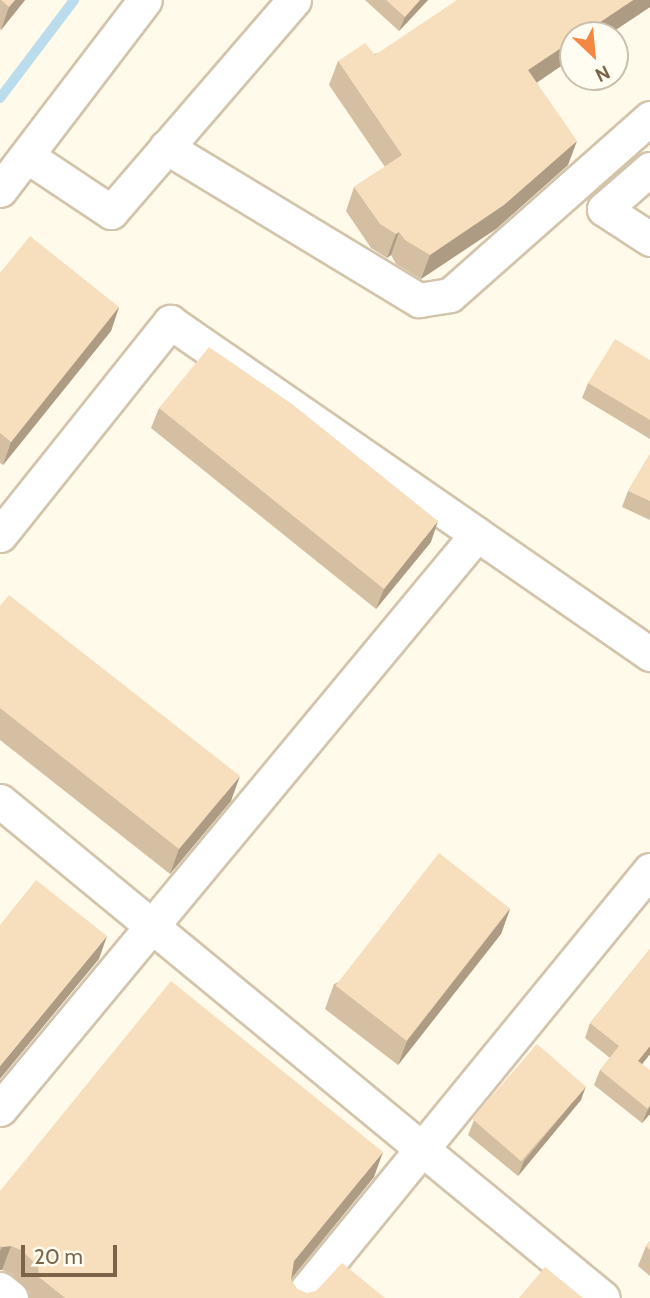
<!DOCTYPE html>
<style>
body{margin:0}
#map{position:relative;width:650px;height:1298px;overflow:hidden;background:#fffae9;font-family:Cabin,sans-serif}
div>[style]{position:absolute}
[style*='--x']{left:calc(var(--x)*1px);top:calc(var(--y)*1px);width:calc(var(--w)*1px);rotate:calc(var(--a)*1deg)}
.stream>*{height:10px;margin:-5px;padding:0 5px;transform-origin:5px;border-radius:5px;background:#badcec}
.roads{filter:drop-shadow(2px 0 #d3c4ac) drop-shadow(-2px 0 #d3c4ac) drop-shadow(0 2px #d3c4ac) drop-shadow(0 -2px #d3c4ac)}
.minor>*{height:33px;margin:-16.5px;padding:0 16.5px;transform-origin:16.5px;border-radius:16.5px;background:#fff}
.wall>*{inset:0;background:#d4bfa3}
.shaded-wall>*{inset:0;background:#ad9b84}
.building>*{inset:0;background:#f7debd;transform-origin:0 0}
span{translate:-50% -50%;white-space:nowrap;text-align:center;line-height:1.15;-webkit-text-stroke:5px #fffcf1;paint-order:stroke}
.north{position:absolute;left:559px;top:21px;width:70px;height:70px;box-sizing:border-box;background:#fffcf1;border:2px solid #cbbfad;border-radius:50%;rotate:154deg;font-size:19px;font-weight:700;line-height:28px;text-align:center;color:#7d6448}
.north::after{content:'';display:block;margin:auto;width:24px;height:32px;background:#f58841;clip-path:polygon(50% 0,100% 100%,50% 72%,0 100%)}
.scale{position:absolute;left:21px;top:1245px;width:96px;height:32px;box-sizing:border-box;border:4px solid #7d6448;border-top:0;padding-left:9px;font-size:21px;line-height:24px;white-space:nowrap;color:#7d6448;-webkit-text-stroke:5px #fffcf1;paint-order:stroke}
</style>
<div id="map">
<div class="stream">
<div style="--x:0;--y:98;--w:123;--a:-52.9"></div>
</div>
<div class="roads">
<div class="minor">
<div style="--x:166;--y:147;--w:296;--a:31.2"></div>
<div style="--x:419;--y:300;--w:31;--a:-9"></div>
<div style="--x:450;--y:295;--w:267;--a:-41.5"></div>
<div style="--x:27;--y:156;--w:101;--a:33.7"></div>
<div style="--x:111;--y:212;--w:280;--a:-49.2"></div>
<div style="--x:650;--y:169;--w:61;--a:139"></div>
<div style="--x:604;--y:209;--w:55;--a:33.1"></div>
<div style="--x:0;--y:190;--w:239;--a:-52.7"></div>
<div style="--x:0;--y:535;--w:273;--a:-51.4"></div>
<div style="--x:170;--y:322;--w:584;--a:34.67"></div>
<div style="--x:0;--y:801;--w:781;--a:39.5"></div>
<div style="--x:0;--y:1109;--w:747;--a:-50.32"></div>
<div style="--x:0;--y:1289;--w:14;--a:39"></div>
<div style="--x:300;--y:1298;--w:553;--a:-50.73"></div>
</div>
</div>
<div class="wall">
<div style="clip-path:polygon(0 0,25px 0,1px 30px,0 29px)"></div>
<div style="clip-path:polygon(365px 0,428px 0,399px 31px)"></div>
<div style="clip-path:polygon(650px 0,650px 7px,608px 35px,573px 35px,573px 58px,537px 82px,568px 165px,496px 229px,421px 279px,396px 264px,391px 255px,387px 258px,371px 248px,346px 211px,354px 187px,385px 167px,329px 85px,338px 61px)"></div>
<div style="clip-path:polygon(0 273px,119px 307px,111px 331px,3px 465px,0 463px)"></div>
<div style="clip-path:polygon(650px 360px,650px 439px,582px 398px,588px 383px)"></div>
<div style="clip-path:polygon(159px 408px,431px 542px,376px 609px,151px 428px)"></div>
<div style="clip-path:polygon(650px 454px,650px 520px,622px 507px,628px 491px)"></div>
<div style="clip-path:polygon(0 606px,231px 801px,170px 874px,0 740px)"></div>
<div style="clip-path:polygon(510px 909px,501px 934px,398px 1065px,325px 1009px,334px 984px)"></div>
<div style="clip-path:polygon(650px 949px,650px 1054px,642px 1064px,650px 1114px,642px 1123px,594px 1085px,600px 1070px,610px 1058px,585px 1038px,590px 1023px)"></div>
<div style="clip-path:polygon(581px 1100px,518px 1176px,468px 1135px,474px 1120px)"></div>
<div style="clip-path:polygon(374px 1177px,291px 1280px,297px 1289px,306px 1293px,385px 1298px,30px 1298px,29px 1291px,12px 1274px,2px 1270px,0 1270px,0 1191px)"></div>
<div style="clip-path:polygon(650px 1241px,650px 1276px,638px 1266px,646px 1246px)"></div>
</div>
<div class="shaded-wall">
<div style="clip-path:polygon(15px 0,25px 0,1px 30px,9px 7px)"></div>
<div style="clip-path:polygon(420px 0,428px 0,399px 31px,405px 17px)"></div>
<div style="clip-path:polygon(633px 0,650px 0,650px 7px,608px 35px,581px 35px)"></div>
<div style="clip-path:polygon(573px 40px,573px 58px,520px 94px,528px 70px)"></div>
<div style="clip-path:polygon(577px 141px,568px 165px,496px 229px,421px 279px,430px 255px)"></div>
<div style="clip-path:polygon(399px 232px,391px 255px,387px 258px,396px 234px)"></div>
<div style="clip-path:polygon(119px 307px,111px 331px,3px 465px,11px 442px)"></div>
<div style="clip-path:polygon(438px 521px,431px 542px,376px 609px,384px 589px)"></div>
<div style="clip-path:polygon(240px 776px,231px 801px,170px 874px,179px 849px)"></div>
<div style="clip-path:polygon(510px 909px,501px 934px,398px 1065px,407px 1041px)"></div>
<div style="clip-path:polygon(107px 936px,99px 959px,0 1079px,0 1066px)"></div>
<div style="clip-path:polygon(650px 1046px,650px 1054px,633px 1076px,638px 1061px)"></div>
<div style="clip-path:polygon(586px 1086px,581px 1100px,518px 1176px,524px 1161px)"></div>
<div style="clip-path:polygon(650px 1105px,650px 1114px,642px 1123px,648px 1109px)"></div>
<div style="clip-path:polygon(383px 1152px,374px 1177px,285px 1286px,294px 1261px)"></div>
<div style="clip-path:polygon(11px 1246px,2px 1270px,0 1270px,0 1251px,2px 1247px)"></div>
</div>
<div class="building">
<div style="clip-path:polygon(1px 0,15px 0,9px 7px)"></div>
<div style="clip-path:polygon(386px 0,420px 0,405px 17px)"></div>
<div style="clip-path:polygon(457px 0,633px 0,581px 35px,573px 35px,573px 40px,528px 70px,577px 141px,504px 205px,430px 255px,405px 240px,399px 232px,396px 234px,380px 224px,354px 187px,402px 155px,338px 61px,365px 43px,375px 55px)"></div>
<div style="clip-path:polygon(30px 236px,119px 307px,11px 442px,0 433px,0 273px)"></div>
<div style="clip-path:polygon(615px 339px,650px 360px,650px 420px,588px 383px)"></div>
<div style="clip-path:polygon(209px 347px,292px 404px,438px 521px,384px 589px,159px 408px)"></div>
<div style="clip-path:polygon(650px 454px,650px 501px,628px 491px)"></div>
<div style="clip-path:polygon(9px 595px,240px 776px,179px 849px,0 708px,0 606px)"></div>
<div style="left:439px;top:853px;width:90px;height:168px;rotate:38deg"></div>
<div style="clip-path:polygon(36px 880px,107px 936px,0 1066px,0 925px)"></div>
<div style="clip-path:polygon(650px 949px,650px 1046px,638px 1061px,650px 1070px,650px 1105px,648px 1109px,600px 1070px,619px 1046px,590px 1023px)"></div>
<div style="clip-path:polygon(171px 981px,383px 1152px,294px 1261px,291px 1280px,297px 1289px,306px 1293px,316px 1291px,342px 1263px,385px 1298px,65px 1298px,39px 1277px,38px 1266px,21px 1250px,11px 1246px,2px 1247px,0 1246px,0 1191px)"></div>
<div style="left:537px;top:1044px;width:65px;height:99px;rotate:41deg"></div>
<div style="clip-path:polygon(650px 1241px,650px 1250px,646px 1246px)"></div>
<div style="clip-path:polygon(545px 1267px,583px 1298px,519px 1298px)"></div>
</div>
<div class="north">N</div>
<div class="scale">20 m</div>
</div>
